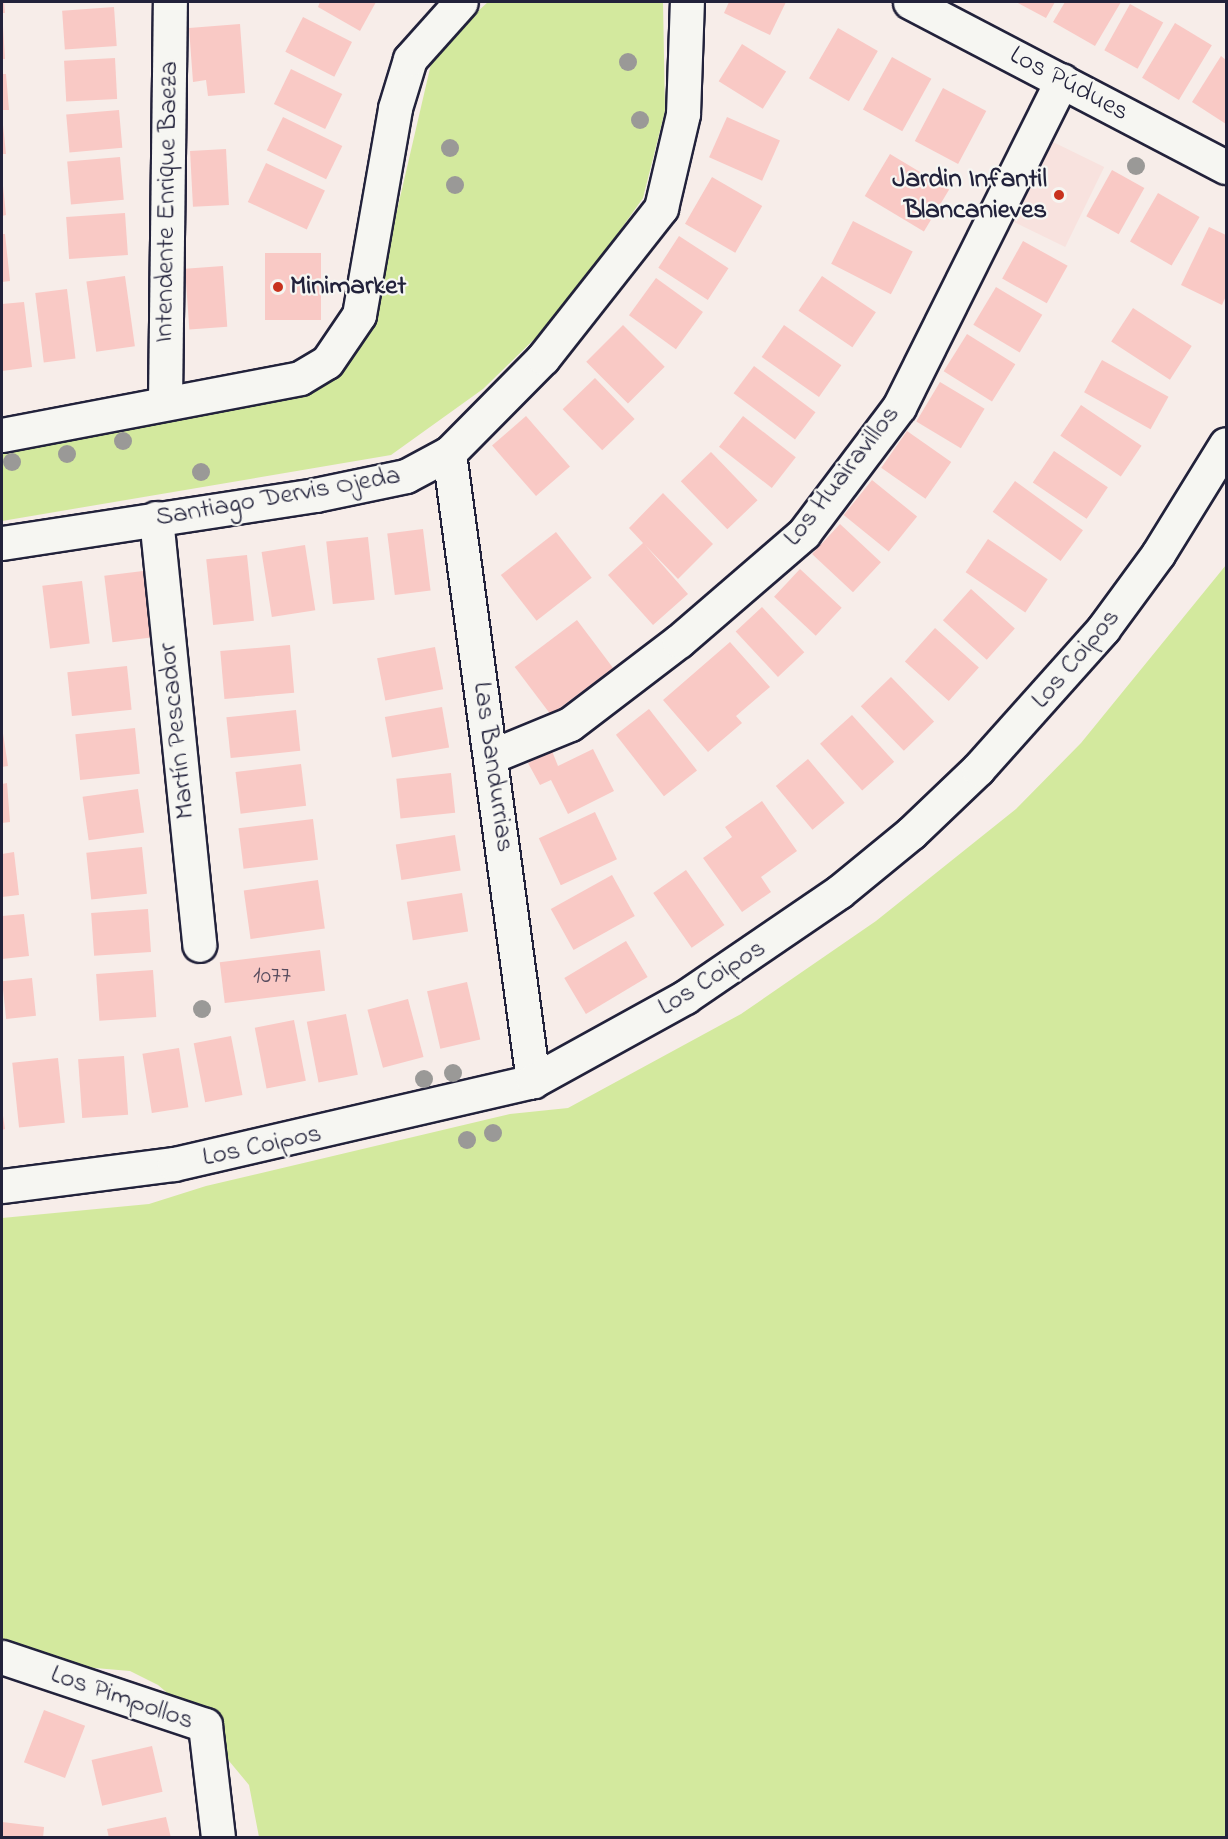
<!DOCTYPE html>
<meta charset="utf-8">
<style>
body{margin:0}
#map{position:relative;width:1228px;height:1839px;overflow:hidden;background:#f7ede9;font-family:"Indie Flower",sans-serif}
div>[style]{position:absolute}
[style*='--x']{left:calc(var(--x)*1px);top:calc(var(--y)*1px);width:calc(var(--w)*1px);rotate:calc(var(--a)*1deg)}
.built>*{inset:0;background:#f8e2de;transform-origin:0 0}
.green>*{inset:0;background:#d3e99e}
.building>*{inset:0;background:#f9c9c5;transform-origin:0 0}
.roads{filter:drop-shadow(2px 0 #22223b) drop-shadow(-2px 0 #22223b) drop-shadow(0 2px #22223b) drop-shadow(0 -2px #22223b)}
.street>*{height:33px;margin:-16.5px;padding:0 16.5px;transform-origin:16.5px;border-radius:16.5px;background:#f6f6f2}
.trees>*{width:18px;height:18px;margin:-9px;border-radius:50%;background:#9a9997}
.dots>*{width:16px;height:16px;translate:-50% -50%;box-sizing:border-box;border:3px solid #f6f6f2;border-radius:50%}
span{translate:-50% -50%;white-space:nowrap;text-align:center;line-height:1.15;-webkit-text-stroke:4.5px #f6f6f2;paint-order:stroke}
.number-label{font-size:24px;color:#584c5e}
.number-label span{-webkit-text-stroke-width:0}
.street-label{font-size:27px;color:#22223b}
.poi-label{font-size:27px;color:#22223b;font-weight:700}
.right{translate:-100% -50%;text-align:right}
.left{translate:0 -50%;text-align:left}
.frame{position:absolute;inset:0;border:3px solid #22223b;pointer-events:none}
</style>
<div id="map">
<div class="built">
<div style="left:1053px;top:142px;width:57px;height:89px;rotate:26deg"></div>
</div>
<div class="green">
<div style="clip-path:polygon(488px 2px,663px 2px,665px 111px,643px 198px,563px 311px,483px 389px,391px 455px,2px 521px,2px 453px,298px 397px,339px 372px,363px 341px,376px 301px,434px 51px)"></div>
<div style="clip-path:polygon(1226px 565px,1226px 1837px,259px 1837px,249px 1785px,185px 1708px,158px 1685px,130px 1671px,2px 1660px,2px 1218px,149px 1204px,206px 1186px,510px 1114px,568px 1108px,741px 1014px,876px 921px,1016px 809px,1081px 743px)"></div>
</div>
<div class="building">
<div style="clip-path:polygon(2px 2px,4px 2px,5px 13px,2px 13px)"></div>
<div style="clip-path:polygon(320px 2px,376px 2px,360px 31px,318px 7px)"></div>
<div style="clip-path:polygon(729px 2px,786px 2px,770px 35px,724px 13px)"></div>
<div style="clip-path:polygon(1016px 2px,1055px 2px,1046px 18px)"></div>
<div style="clip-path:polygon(1065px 2px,1121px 2px,1095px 46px,1053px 22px)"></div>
<div style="left:1130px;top:4px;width:38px;height:53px;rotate:29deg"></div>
<div style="left:114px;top:7px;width:39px;height:52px;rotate:86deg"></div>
<div style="left:303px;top:17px;width:55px;height:39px;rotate:27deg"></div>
<div style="left:1175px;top:23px;width:43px;height:64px;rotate:31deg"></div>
<div style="clip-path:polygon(240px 24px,245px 93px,208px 96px,206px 80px,193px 82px,189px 28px)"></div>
<div style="clip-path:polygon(2px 26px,3px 26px,5px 59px,2px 59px)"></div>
<div style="left:838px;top:28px;width:46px;height:58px;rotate:30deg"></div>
<div style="left:742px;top:44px;width:52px;height:44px;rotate:32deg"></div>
<div style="clip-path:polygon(1221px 56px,1226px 60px,1226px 124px,1192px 102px)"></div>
<div style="left:892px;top:57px;width:45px;height:60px;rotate:29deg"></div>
<div style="left:115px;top:58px;width:41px;height:51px;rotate:87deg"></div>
<div style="left:291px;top:69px;width:57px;height:39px;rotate:26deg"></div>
<div style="clip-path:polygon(2px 74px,6px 74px,9px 110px,2px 110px)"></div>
<div style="left:943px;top:88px;width:49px;height:60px;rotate:28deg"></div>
<div style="left:119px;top:110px;width:38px;height:53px;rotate:85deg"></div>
<div style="clip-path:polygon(2px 115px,6px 154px,2px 154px)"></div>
<div style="left:283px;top:117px;width:66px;height:37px;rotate:26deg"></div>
<div style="left:727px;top:117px;width:58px;height:44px;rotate:24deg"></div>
<div style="left:226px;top:149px;width:56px;height:36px;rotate:87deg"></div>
<div style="left:890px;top:154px;width:69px;height:49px;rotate:31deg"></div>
<div style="left:120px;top:157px;width:43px;height:53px;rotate:85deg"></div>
<div style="left:266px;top:163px;width:65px;height:43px;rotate:25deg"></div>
<div style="left:1112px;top:170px;width:37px;height:53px;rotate:29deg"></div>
<div style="clip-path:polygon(2px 176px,6px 215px,2px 216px)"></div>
<div style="left:712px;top:177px;width:58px;height:54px;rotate:30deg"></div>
<div style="left:1158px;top:193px;width:48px;height:56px;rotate:30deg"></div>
<div style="left:125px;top:213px;width:42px;height:59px;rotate:86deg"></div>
<div style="left:853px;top:221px;width:67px;height:48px;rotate:27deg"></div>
<div style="clip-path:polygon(1209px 227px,1226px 235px,1226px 296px,1222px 305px,1181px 285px)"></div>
<div style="clip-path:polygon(2px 234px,5px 234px,10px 281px,2px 282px)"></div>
<div style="left:679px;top:236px;width:59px;height:38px;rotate:33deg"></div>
<div style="left:1023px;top:241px;width:51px;height:43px;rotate:29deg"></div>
<div style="left:265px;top:253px;width:56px;height:67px"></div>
<div style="left:223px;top:266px;width:61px;height:38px;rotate:86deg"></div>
<div style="left:125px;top:276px;width:71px;height:39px;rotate:82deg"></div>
<div style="left:822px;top:276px;width:65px;height:42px;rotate:34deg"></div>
<div style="left:656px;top:278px;width:58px;height:46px;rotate:36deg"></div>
<div style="left:996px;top:287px;width:54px;height:44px;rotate:31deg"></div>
<div style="left:67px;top:289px;width:70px;height:32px;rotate:83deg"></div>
<div style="clip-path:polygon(24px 302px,32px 367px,2px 371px,2px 304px)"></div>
<div style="left:1133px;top:308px;width:70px;height:40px;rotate:33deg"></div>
<div style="left:623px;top:325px;width:59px;height:52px;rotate:45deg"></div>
<div style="left:784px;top:325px;width:70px;height:39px;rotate:35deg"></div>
<div style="left:967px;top:334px;width:57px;height:44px;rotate:32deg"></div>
<div style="left:1102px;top:360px;width:76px;height:37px;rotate:29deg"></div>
<div style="left:754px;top:366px;width:77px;height:34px;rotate:37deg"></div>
<div style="left:595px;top:378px;width:57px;height:45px;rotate:46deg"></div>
<div style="left:940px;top:382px;width:52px;height:46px;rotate:31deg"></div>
<div style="left:1081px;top:405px;width:73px;height:37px;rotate:34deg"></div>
<div style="left:526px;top:416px;width:67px;height:45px;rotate:49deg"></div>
<div style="left:743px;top:416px;width:67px;height:39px;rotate:38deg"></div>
<div style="left:907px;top:431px;width:54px;height:45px;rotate:35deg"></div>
<div style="left:1054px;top:451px;width:65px;height:38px;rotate:34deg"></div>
<div style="left:711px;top:452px;width:67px;height:42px;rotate:46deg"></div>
<div style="left:872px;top:480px;width:58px;height:45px;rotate:39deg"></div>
<div style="left:1015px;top:481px;width:84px;height:38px;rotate:36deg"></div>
<div style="clip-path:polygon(663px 493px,713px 544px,678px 579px,645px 545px,688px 594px,653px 625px,608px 575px,643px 543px,629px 528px)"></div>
<div style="left:840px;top:524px;width:56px;height:41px;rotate:43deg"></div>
<div style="left:423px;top:529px;width:62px;height:36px;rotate:83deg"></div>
<div style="left:556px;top:532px;width:58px;height:70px;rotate:52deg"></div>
<div style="left:368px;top:537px;width:63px;height:42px;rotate:84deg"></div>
<div style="left:988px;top:539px;width:72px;height:40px;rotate:34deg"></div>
<div style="left:305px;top:545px;width:66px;height:44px;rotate:81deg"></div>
<div style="left:247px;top:555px;width:66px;height:41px;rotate:84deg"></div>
<div style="left:800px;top:569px;width:57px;height:38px;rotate:43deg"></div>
<div style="left:143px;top:571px;width:67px;height:39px;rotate:83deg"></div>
<div style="left:82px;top:581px;width:63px;height:40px;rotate:83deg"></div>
<div style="left:971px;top:589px;width:59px;height:42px;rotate:42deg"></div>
<div style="left:762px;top:607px;width:62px;height:36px;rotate:47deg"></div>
<div style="left:577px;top:620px;width:60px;height:78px;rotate:53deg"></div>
<div style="left:935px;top:628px;width:59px;height:45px;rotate:42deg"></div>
<div style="clip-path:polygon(730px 642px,770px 687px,736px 716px,742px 723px,708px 752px,663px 700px)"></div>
<div style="left:290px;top:645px;width:48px;height:70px;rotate:85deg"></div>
<div style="left:435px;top:647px;width:43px;height:59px;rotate:79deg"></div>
<div style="left:127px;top:666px;width:44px;height:60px;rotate:84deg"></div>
<div style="left:891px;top:677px;width:62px;height:42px;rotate:46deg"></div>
<div style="left:442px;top:707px;width:41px;height:58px;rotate:80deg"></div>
<div style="left:649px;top:709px;width:78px;height:42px;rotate:52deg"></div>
<div style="left:296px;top:710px;width:41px;height:70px;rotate:84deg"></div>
<div style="left:852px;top:715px;width:63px;height:43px;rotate:48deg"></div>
<div style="clip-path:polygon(2px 727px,8px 766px,2px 767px)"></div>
<div style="left:135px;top:728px;width:46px;height:60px;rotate:84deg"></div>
<div style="clip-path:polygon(593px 749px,614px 791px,568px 814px,551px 780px,540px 785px,528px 763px,552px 751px,558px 766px)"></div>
<div style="left:808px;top:759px;width:57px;height:42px;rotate:50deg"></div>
<div style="left:301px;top:764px;width:42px;height:66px;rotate:83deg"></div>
<div style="left:451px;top:773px;width:40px;height:55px;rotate:84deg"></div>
<div style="clip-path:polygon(7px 783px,10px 822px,2px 823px,2px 784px)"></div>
<div style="left:138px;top:789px;width:44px;height:56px;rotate:82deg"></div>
<div style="clip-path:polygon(762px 801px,797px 851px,761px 877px,771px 892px,742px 912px,703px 858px,732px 837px,725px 827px)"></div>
<div style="left:595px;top:812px;width:52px;height:62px;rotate:65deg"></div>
<div style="left:313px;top:819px;width:41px;height:75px;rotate:83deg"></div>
<div style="left:455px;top:835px;width:36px;height:60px;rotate:81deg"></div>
<div style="left:142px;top:847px;width:47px;height:56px;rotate:84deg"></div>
<div style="clip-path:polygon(14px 852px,19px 895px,2px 897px,2px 854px)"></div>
<div style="left:686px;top:870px;width:67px;height:40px;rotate:55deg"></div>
<div style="left:612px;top:875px;width:47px;height:70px;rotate:61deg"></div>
<div style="left:318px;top:880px;width:49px;height:75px;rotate:82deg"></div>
<div style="left:462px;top:893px;width:39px;height:56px;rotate:81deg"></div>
<div style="left:148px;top:909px;width:43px;height:57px;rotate:86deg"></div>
<div style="clip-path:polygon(24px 914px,29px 956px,2px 959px,2px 916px)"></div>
<div style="left:626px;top:941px;width:42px;height:72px;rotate:59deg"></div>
<div style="left:320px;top:950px;width:41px;height:101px;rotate:83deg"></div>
<div style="left:153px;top:970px;width:47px;height:57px;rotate:86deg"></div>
<div style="left:32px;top:978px;width:38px;height:30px;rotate:84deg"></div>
<div style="left:467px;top:982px;width:59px;height:41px;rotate:77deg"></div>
<div style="left:408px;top:999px;width:60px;height:42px;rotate:75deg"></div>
<div style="left:346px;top:1014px;width:62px;height:40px;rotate:79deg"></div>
<div style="left:294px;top:1020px;width:62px;height:40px;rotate:79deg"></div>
<div style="left:231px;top:1036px;width:60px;height:38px;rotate:79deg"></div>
<div style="left:179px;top:1048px;width:60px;height:37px;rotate:81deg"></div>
<div style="left:124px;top:1056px;width:59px;height:46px;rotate:86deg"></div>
<div style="left:58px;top:1058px;width:65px;height:46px;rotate:84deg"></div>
<div style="clip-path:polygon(2px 1109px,5px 1129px,2px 1130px)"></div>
<div style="left:44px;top:1710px;width:44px;height:56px;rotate:21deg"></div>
<div style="left:152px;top:1746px;width:47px;height:62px;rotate:77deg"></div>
<div style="clip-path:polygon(166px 1817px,171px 1838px,109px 1838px,107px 1829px)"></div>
<div style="clip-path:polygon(2px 1822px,44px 1827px,43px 1838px,2px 1838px)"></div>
</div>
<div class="roads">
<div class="street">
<div style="--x:910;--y:2;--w:356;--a:27.6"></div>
<div style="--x:165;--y:402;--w:400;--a:-89.3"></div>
<div style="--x:2;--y:435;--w:303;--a:-10.8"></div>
<div style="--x:300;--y:378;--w:31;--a:-31"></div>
<div style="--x:327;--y:362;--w:57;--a:-55.8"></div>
<div style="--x:359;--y:315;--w:210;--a:-80.1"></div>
<div style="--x:395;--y:108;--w:51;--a:-73"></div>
<div style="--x:410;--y:59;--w:76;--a:-48.2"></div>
<div style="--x:449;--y:453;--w:634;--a:82.38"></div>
<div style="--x:156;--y:518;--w:429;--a:84.2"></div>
<div style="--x:2;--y:543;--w:317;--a:-8.7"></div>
<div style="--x:315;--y:495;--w:93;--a:-11.8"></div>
<div style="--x:406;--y:476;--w:49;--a:-28.1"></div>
<div style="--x:449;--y:453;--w:134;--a:-45.3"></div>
<div style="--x:543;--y:358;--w:191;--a:-51.8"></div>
<div style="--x:661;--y:208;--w:97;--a:-76.8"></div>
<div style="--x:683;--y:114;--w:112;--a:-88"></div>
<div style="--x:492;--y:756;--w:84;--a:-22.3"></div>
<div style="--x:570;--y:724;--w:137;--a:-37.3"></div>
<div style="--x:679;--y:641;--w:165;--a:-40.8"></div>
<div style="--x:804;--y:533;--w:158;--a:-53"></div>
<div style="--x:899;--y:407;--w:365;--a:-63.5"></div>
<div style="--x:2;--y:1186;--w:173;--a:-7.3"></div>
<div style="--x:174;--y:1164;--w:368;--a:-13"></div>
<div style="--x:533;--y:1081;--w:174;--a:-28.9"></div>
<div style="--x:685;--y:997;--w:186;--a:-34.3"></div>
<div style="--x:839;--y:892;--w:93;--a:-39.3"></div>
<div style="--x:911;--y:833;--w:93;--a:-43.7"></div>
<div style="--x:978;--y:769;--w:188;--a:-48.2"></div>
<div style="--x:1103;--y:629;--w:93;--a:-53.7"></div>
<div style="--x:1158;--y:554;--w:129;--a:-58.3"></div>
<div style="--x:2;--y:1657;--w:214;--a:18.5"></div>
<div style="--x:205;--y:1725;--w:114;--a:83.4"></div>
</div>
</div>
<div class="trees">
<div style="left:628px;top:62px"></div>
<div style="left:640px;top:120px"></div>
<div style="left:450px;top:148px"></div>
<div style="left:1136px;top:166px"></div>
<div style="left:455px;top:185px"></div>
<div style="left:123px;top:441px"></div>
<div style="left:67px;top:454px"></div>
<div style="left:12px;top:462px"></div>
<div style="left:201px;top:472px"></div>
<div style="left:202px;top:1009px"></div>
<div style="left:453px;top:1073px"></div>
<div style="left:424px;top:1079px"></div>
<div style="left:493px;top:1133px"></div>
<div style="left:467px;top:1140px"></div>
</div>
<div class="dots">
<div style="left:1059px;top:195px;background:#c8321e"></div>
<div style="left:278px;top:287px;background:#c8321e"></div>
</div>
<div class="number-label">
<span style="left:272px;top:977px">1077</span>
</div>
<div class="street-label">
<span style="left:1069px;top:84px;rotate:28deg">Los Púdues</span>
<span style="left:167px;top:202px;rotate:-89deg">Intendente Enrique Baeza</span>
<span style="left:842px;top:476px;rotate:-52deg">Los Huairavillos</span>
<span style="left:278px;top:497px;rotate:-10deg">Santiago Dervis Ojeda</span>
<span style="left:1076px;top:659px;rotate:-50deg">Los Coipos</span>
<span style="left:177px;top:731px;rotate:-96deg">Martín Pescador</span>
<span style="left:493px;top:767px;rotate:82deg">Las Bandurrias</span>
<span style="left:712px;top:978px;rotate:-32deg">Los Coipos</span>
<span style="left:262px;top:1146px;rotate:-12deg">Los Coipos</span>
<span style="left:122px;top:1698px;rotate:19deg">Los Pimpollos</span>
</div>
<div class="poi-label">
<span class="right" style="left:1047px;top:195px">Jardin Infantil<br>Blancanieves</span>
<span class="left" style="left:290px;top:287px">Minimarket</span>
</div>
<div class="frame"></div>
</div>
